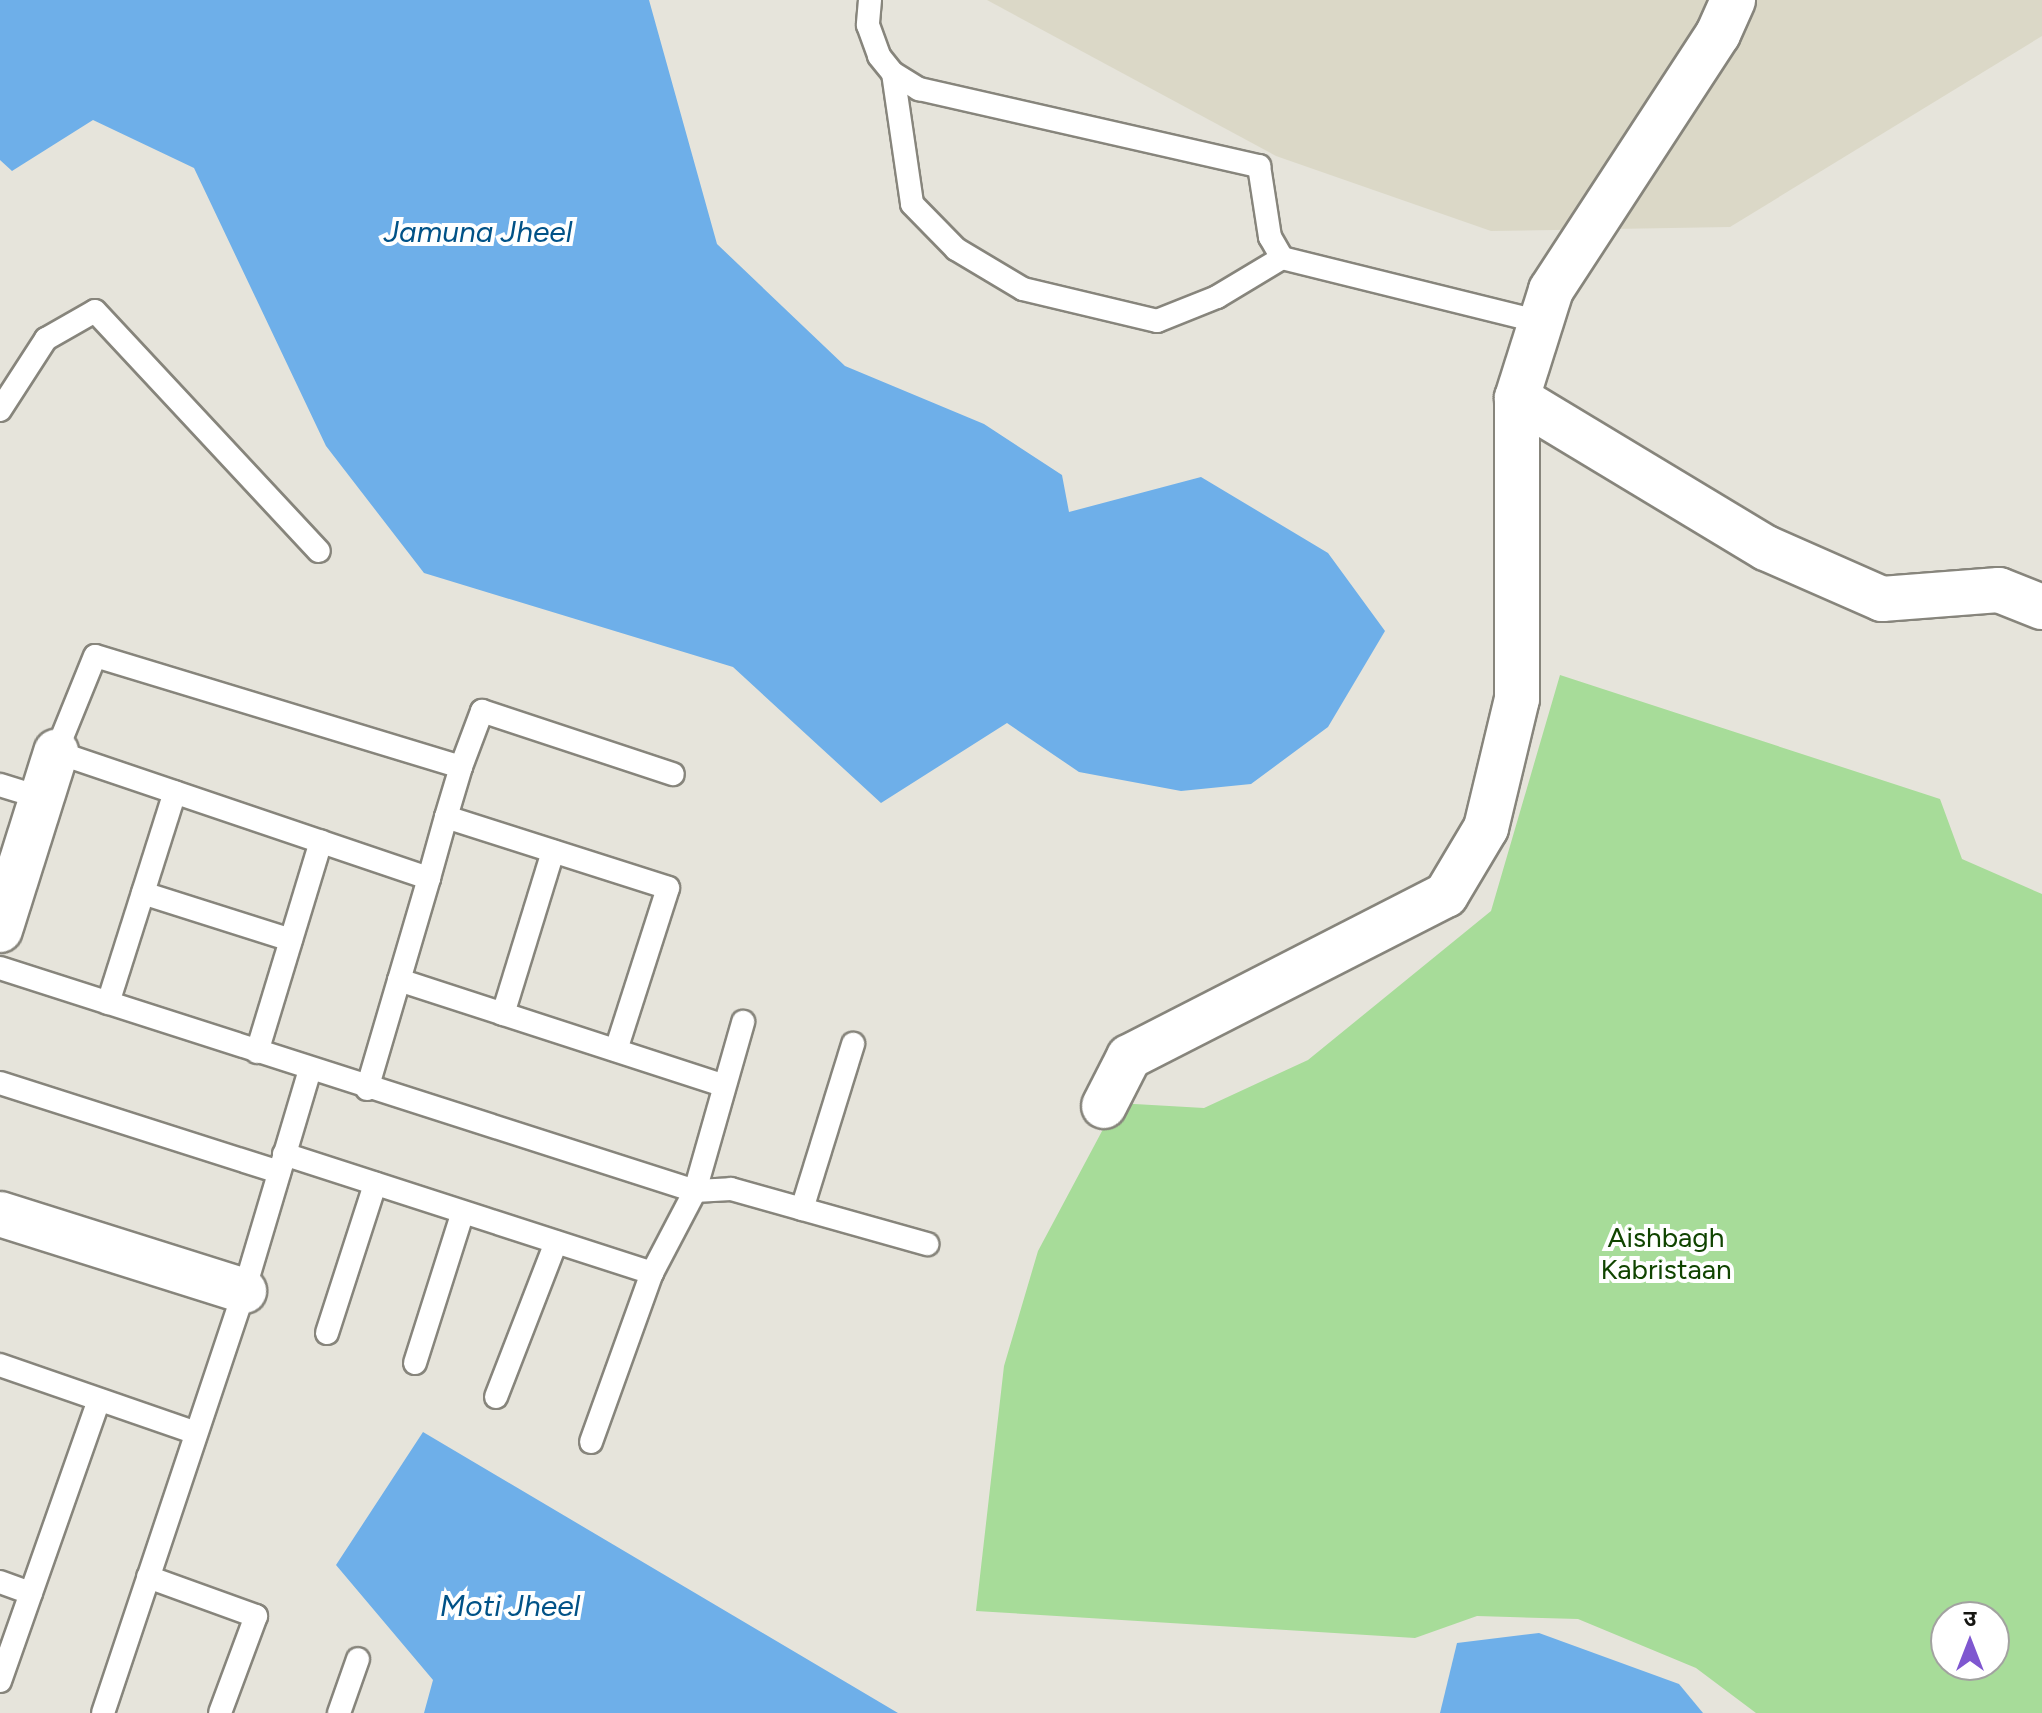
<!DOCTYPE html>
<meta charset="utf-8">
<style>
body{margin:0}
#map{position:relative;width:2042px;height:1713px;overflow:hidden;background:#e6e4db;font-family:Figtree,"Noto Sans Devanagari",sans-serif}
div>[style]{position:absolute}
[style*='--x']{left:calc(var(--x)*1px);top:calc(var(--y)*1px);width:calc(var(--w)*1px);rotate:calc(var(--a)*1deg)}
.built>*{inset:0;background:#dbd8c7}
.green>*{inset:0;background:#a7dc99}
.water>*{inset:0;background:#6eafe9}
.roads{filter:drop-shadow(2px 0 #87857c) drop-shadow(-2px 0 #87857c) drop-shadow(0 2px #87857c) drop-shadow(0 -2px #87857c)}
.service>*{height:22px;margin:-11px;padding:0 11px;transform-origin:11px;border-radius:11px;background:#fff}
.minor>*{height:44px;margin:-22px;padding:0 22px;transform-origin:22px;border-radius:22px;background:#fff}
span{translate:-50% -50%;white-space:nowrap;text-align:center;line-height:1.15;-webkit-text-stroke:8px #fff;paint-order:stroke}
.park-label{font-size:28px;color:#104400}
.water-label{font-size:30px;color:#015287;font-style:italic}
.north{position:absolute;left:1930px;top:1601px;width:80px;height:80px;box-sizing:border-box;background:#fff;border:2px solid #a2a2a0;border-radius:50%;rotate:0deg;font-size:22px;font-weight:700;line-height:32px;text-align:center;color:#161612}
.north::after{content:'';display:block;margin:auto;width:28px;height:36px;background:#7f57d0;clip-path:polygon(50% 0,100% 100%,50% 72%,0 100%)}
</style>
<div id="map">
<div class="built">
<div style="clip-path:polygon(987px 0,2042px 0,2042px 36px,1730px 227px,1491px 231px,1276px 156px)"></div>
</div>
<div class="green">
<div style="clip-path:polygon(evenodd,1560px 675px,1940px 799px,1962px 859px,2042px 894px,2042px 1713px,1756px 1713px,1696px 1668px,1578px 1619px,1477px 1616px,1415px 1638px,976px 1611px,1004px 1366px,1038px 1251px,1117px 1103px,1204px 1108px,1308px 1060px,1491px 911px,1560px 675px,1946px 1617px,1994px 1617px,1994px 1665px,1946px 1665px,1946px 1617px)"></div>
</div>
<div class="water">
<div style="clip-path:polygon(0 0,649px 0,717px 244px,845px 366px,984px 424px,1062px 475px,1069px 512px,1201px 477px,1328px 553px,1385px 631px,1328px 727px,1251px 784px,1181px 791px,1079px 772px,1007px 723px,881px 803px,733px 667px,424px 573px,326px 446px,194px 168px,93px 120px,12px 171px,0 160px)"></div>
<div style="clip-path:polygon(423px 1432px,898px 1713px,424px 1713px,433px 1680px,336px 1565px)"></div>
<div style="clip-path:polygon(1539px 1633px,1679px 1684px,1703px 1713px,1440px 1713px,1457px 1643px)"></div>
</div>
<div class="roads">
<div class="service">
<div style="--x:870;--y:0;--w:25;--a:95"></div>
<div style="--x:868;--y:25;--w:33;--a:70"></div>
<div style="--x:879;--y:56;--w:22;--a:51"></div>
<div style="--x:893;--y:73;--w:31;--a:32"></div>
<div style="--x:919;--y:89;--w:349;--a:12.8"></div>
<div style="--x:1259;--y:166;--w:72;--a:81.2"></div>
<div style="--x:1270;--y:237;--w:24;--a:60"></div>
<div style="--x:1282;--y:258;--w:267;--a:13.9"></div>
<div style="--x:893;--y:73;--w:132;--a:81.7"></div>
<div style="--x:912;--y:204;--w:63;--a:45.6"></div>
<div style="--x:956;--y:249;--w:78;--a:30.8"></div>
<div style="--x:1023;--y:289;--w:138;--a:13.4"></div>
<div style="--x:1157;--y:321;--w:65;--a:-21.8"></div>
<div style="--x:1217;--y:297;--w:76;--a:-31"></div>
<div style="--x:0;--y:410;--w:85;--a:-57.1"></div>
<div style="--x:46;--y:339;--w:56;--a:-29.7"></div>
<div style="--x:95;--y:311;--w:328;--a:47"></div>
<div style="--x:461;--y:767;--w:60;--a:-69.4"></div>
<div style="--x:482;--y:711;--w:201;--a:18.3"></div>
<div style="--x:0;--y:785;--w:44;--a:17.2"></div>
<div style="--x:446;--y:817;--w:233;--a:17.7"></div>
<div style="--x:668;--y:888;--w:170;--a:107.8"></div>
<div style="--x:143;--y:893;--w:155;--a:17.6"></div>
<div style="--x:0;--y:968;--w:730;--a:17.79"></div>
<div style="--x:695;--y:1191;--w:36;--a:-3"></div>
<div style="--x:731;--y:1189;--w:204;--a:15.7"></div>
<div style="--x:399;--y:980;--w:341;--a:18"></div>
<div style="--x:108;--y:1003;--w:221;--a:-72.4"></div>
<div style="--x:503;--y:1014;--w:170;--a:-72.9"></div>
<div style="--x:257;--y:1052;--w:220;--a:-73.1"></div>
<div style="--x:0;--y:1083;--w:293;--a:17.7"></div>
<div style="--x:367;--y:1089;--w:220;--a:-73.6"></div>
<div style="--x:429;--y:878;--w:63;--a:-74.4"></div>
<div style="--x:446;--y:817;--w:52;--a:-73.3"></div>
<div style="--x:461;--y:767;--w:382;--a:-163.1"></div>
<div style="--x:95;--y:656;--w:104;--a:112.1"></div>
<div style="--x:56;--y:752;--w:394;--a:18.7"></div>
<div style="--x:284;--y:1154;--w:387;--a:17.9"></div>
<div style="--x:802;--y:1209;--w:173;--a:-72.8"></div>
<div style="--x:327;--y:1333;--w:157;--a:-72.1"></div>
<div style="--x:415;--y:1363;--w:158;--a:-72.4"></div>
<div style="--x:0;--y:1365;--w:207;--a:19.1"></div>
<div style="--x:496;--y:1397;--w:166;--a:-68.8"></div>
<div style="--x:591;--y:1442;--w:180;--a:-70.2"></div>
<div style="--x:652;--y:1273;--w:93;--a:-62.3"></div>
<div style="--x:695;--y:1191;--w:176;--a:-74.1"></div>
<div style="--x:148;--y:1577;--w:115;--a:19.9"></div>
<div style="--x:256;--y:1616;--w:103;--a:110.4"></div>
<div style="--x:0;--y:1582;--w:33;--a:20"></div>
<div style="--x:0;--y:1681;--w:298;--a:-70.6"></div>
<div style="--x:103;--y:1713;--w:445;--a:-71.5"></div>
<div style="--x:244;--y:1291;--w:231;--a:-73.4"></div>
<div style="--x:339;--y:1713;--w:57;--a:-70.6"></div>
</div>
<div class="minor">
<div style="--x:1517;--y:398;--w:291;--a:31.1"></div>
<div style="--x:1766;--y:548;--w:127;--a:23.7"></div>
<div style="--x:1882;--y:599;--w:117;--a:-4.4"></div>
<div style="--x:1999;--y:590;--w:46;--a:21.6"></div>
<div style="--x:0;--y:930;--w:187;--a:-72.5"></div>
<div style="--x:1104;--y:1106;--w:55;--a:-63"></div>
<div style="--x:1129;--y:1057;--w:356;--a:-27.1"></div>
<div style="--x:1446;--y:895;--w:78;--a:-59.2"></div>
<div style="--x:1486;--y:828;--w:133;--a:-76.5"></div>
<div style="--x:1517;--y:699;--w:301;--a:-90"></div>
<div style="--x:1517;--y:398;--w:113;--a:-72.5"></div>
<div style="--x:1551;--y:290;--w:306;--a:-56.9"></div>
<div style="--x:1718;--y:34;--w:37;--a:-66"></div>
<div style="--x:0;--y:1214;--w:256;--a:17.5"></div>
</div>
</div>
<div class="park-label">
<span style="left:1666px;top:1253px">Aishbagh<br>Kabristaan</span>
</div>
<div class="water-label">
<span style="left:478px;top:232px">Jamuna Jheel</span>
<span style="left:510px;top:1606px">Moti Jheel</span>
</div>
<div class="north">उ</div>
</div>
